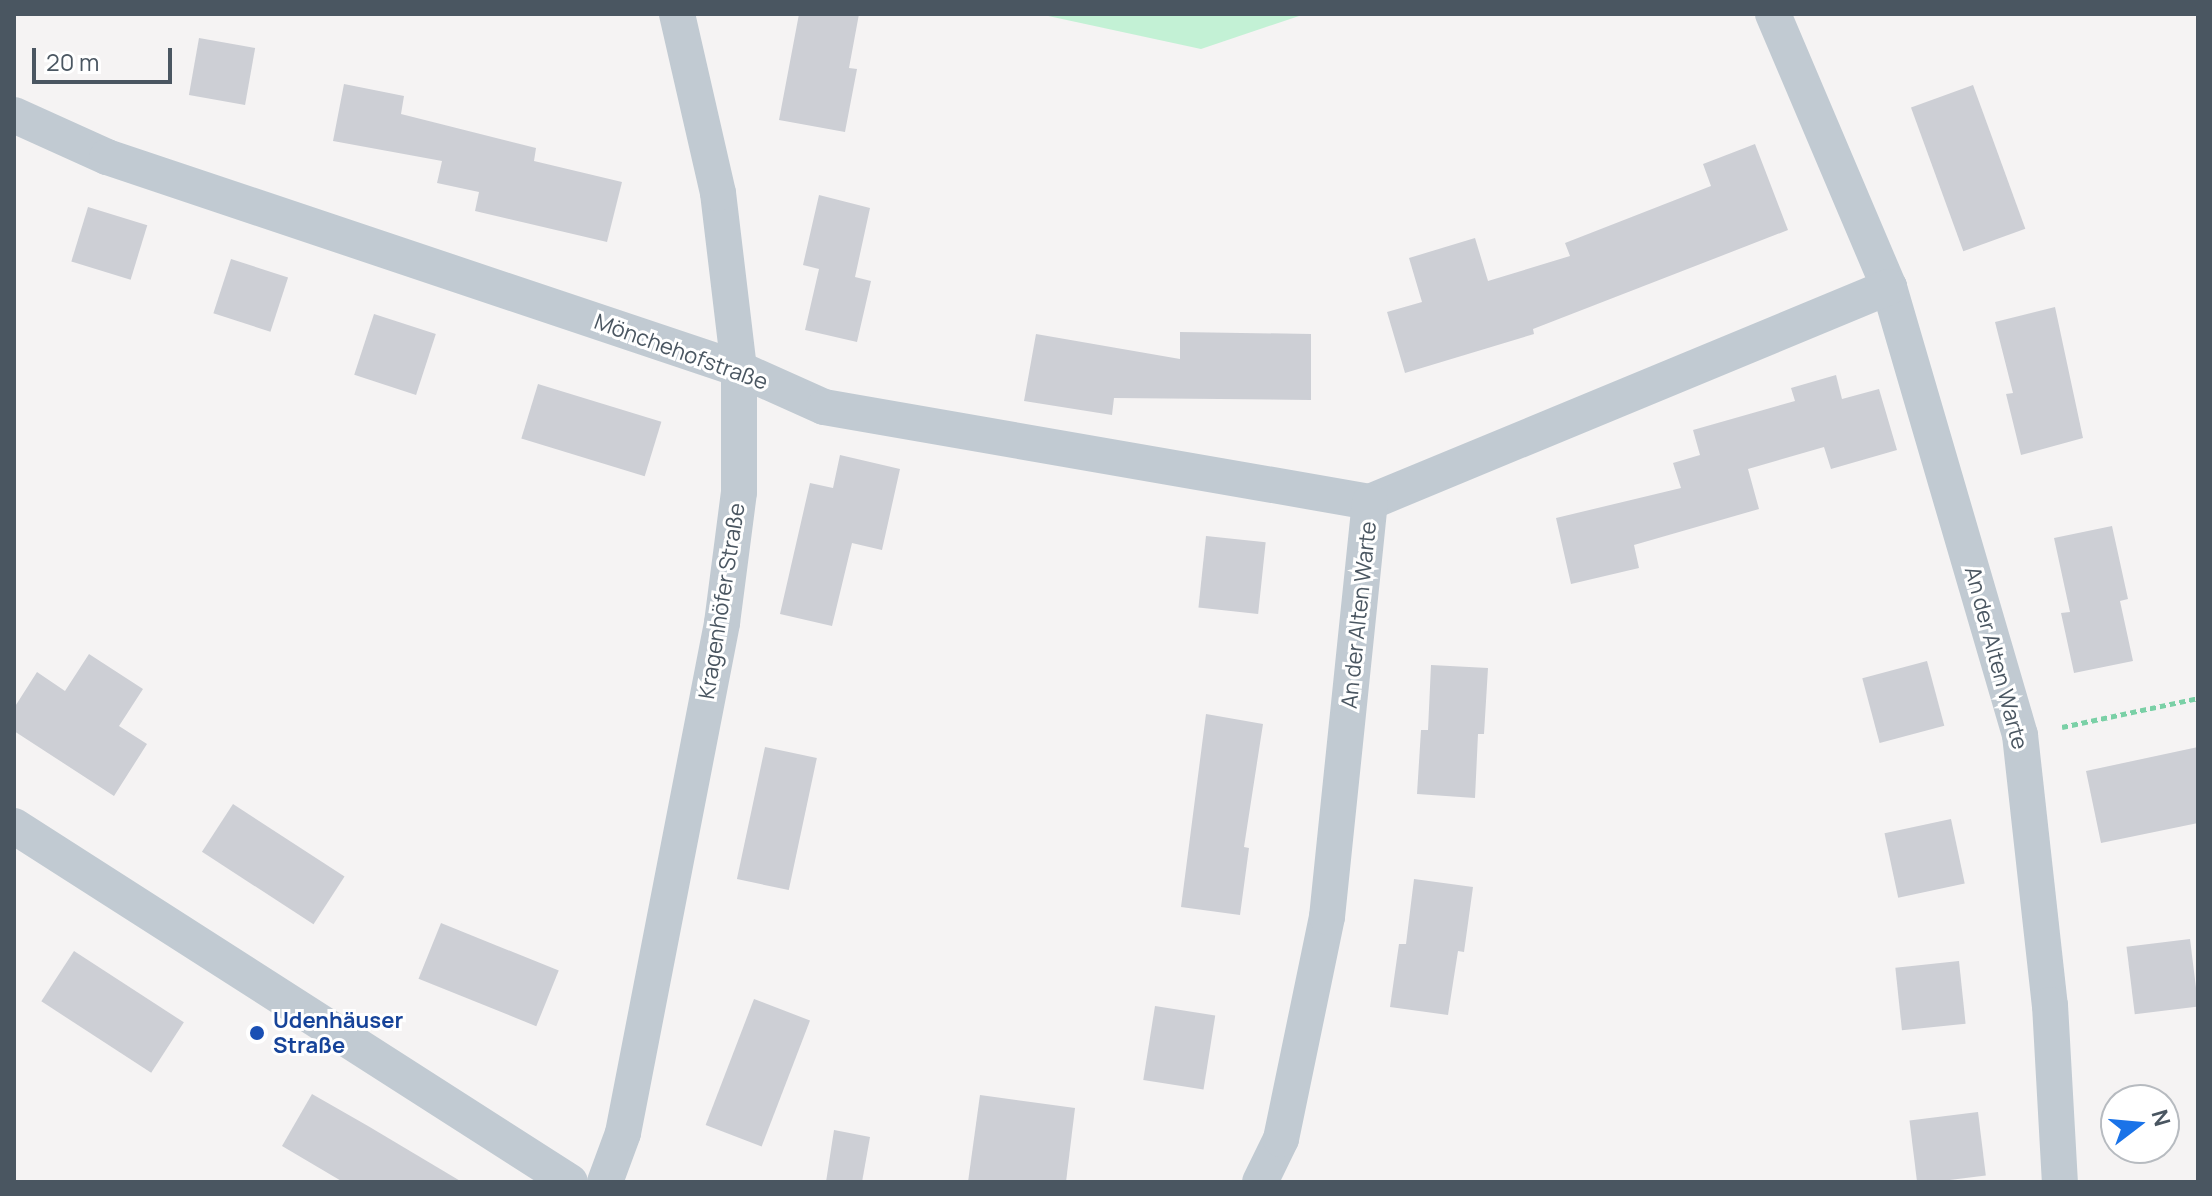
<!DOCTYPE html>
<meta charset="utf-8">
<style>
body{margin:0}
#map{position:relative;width:2212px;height:1196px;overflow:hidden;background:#f5f3f3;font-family:Manrope,sans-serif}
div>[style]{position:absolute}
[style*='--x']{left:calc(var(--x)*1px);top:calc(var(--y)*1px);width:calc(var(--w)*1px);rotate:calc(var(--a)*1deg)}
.green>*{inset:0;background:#c3f1d5}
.building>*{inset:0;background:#cdcfd5;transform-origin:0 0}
.path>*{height:5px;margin-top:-2.5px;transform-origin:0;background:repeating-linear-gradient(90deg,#7ad0a6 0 6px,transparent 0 10px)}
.minor>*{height:36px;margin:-18px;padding:0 18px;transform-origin:18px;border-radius:18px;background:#c1cad2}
.dots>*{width:22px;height:22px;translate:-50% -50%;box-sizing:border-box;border:4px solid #fff;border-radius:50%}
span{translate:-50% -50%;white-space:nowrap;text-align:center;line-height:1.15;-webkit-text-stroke:6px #fff;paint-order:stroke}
.street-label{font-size:22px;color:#4a5661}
.transit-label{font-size:22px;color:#164399;font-weight:700}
.left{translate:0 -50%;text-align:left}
.frame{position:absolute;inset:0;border:16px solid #4a5661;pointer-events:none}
.north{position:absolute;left:2100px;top:1084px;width:80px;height:80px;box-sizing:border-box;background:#fff;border:2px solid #b7bbc0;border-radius:50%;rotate:74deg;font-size:22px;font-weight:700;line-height:32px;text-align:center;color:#4a5661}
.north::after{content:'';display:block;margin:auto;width:28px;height:36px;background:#1a73e8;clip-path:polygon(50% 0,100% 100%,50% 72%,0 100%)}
.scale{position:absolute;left:32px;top:48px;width:140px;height:36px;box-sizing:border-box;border:4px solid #4a5661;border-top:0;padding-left:10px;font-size:24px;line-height:28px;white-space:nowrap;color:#4a5661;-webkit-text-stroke:6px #fff;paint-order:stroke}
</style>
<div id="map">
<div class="green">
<div style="clip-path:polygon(1039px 14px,1305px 14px,1201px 49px)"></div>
</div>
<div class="building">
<div style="clip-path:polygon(799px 14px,859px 14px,849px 68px,857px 69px,845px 132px,779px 120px)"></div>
<div style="left:199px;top:38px;width:57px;height:58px;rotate:10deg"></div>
<div style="clip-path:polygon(344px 84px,404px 96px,401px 114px,536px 148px,534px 161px,622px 182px,607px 242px,475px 211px,479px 192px,437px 183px,442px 161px,333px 141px)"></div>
<div style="left:1973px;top:85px;width:153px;height:66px;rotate:70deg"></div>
<div style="clip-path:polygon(1755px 144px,1788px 230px,1533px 329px,1534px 334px,1405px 373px,1387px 312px,1422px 302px,1409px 258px,1475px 238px,1488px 281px,1570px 256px,1565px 243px,1711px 186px,1703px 164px)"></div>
<div style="clip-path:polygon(819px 195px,870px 208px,855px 277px,871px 281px,857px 342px,805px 330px,819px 269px,803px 265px)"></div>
<div style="left:88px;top:207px;width:62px;height:57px;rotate:17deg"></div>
<div style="left:231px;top:259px;width:60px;height:57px;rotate:18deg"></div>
<div style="clip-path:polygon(2055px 307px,2083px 438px,2021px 455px,2006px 394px,2013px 393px,1995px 322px)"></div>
<div style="left:374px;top:314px;width:65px;height:64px;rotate:18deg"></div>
<div style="clip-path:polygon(1180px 332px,1311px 334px,1311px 400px,1114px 398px,1112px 415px,1024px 401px,1036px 334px,1180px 359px)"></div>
<div style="clip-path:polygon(1836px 375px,1842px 399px,1879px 389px,1897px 450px,1831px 469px,1824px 447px,1748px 469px,1759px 509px,1634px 545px,1639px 568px,1571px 584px,1556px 518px,1681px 488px,1673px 463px,1700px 455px,1693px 430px,1795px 401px,1791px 388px)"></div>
<div style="left:538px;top:384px;width:129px;height:57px;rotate:17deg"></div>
<div style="clip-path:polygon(840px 455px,900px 469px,882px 550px,852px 543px,832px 626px,780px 614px,810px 483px,833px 488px)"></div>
<div style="clip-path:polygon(2112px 526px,2128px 599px,2120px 601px,2133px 661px,2074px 673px,2061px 613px,2070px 612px,2054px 538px)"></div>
<div style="left:1206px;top:536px;width:60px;height:72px;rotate:6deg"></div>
<div style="clip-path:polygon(89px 654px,143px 689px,119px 726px,147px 744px,114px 796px,14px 731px,14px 708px,37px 672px,65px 691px)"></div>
<div style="left:1927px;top:661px;width:67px;height:67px;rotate:75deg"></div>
<div style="clip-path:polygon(1431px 665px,1488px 668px,1484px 734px,1478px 734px,1475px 798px,1417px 794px,1421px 730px,1428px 730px)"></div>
<div style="clip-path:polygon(1206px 714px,1263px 724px,1244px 847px,1249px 848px,1240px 915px,1181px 907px)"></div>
<div style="left:765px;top:747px;width:53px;height:135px;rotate:12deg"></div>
<div style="clip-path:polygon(2198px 747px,2198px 823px,2101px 843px,2086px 771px)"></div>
<div style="left:233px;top:804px;width:133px;height:57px;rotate:33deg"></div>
<div style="left:1951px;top:819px;width:66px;height:68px;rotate:78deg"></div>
<div style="clip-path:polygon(1414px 879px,1473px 887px,1464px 952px,1458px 951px,1448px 1015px,1390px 1007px,1399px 944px,1406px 944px)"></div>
<div style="left:441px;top:923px;width:127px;height:60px;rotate:22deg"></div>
<div style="left:2190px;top:939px;width:68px;height:64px;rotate:83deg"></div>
<div style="left:74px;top:951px;width:131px;height:60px;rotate:33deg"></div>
<div style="left:1959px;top:961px;width:63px;height:64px;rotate:84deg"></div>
<div style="left:754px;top:999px;width:60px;height:135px;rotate:21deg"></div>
<div style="left:1155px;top:1006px;width:61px;height:75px;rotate:9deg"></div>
<div style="clip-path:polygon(312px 1094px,368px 1126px,462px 1182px,343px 1182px,282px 1146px)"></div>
<div style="clip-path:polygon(980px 1095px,1075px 1108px,1066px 1182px,968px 1182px)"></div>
<div style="left:1978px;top:1112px;width:64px;height:69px;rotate:83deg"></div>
<div style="clip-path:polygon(834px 1130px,870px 1137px,862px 1182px,826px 1182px)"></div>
</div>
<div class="path">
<div style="--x:2062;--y:727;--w:139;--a:-12"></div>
</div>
<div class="minor">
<div style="--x:1773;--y:14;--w:297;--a:67"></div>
<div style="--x:1889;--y:287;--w:467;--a:73.7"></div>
<div style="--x:2020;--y:735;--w:272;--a:83.7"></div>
<div style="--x:2050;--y:1005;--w:177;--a:86.8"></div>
<div style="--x:14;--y:115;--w:102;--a:24.3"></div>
<div style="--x:107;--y:157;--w:667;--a:18.54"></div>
<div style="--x:739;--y:369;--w:93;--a:24.1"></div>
<div style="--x:824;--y:407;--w:554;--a:9.87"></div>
<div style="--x:1370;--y:502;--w:562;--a:-22.5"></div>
<div style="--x:14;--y:826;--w:660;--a:32.63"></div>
<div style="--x:605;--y:1182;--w:52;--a:-69.8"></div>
<div style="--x:623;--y:1133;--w:520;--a:-79.01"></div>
<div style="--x:722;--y:623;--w:132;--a:-82.6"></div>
<div style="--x:739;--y:492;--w:123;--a:-90"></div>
<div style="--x:739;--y:369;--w:177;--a:-96.8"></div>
<div style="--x:718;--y:193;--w:184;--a:-102.9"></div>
<div style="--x:1260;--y:1182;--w:48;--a:-64"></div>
<div style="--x:1281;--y:1139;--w:227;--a:-78.3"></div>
<div style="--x:1327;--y:917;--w:417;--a:-84.1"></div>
</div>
<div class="dots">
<div style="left:257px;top:1033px;background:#1a4fb4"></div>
</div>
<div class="street-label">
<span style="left:681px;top:352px;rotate:20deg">Mönchehofstraße</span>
<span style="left:722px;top:601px;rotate:-81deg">Kragenhöfer Straße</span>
<span style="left:1359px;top:615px;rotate:-84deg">An der Alten Warte</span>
<span style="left:1996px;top:658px;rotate:75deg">An der Alten Warte</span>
</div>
<div class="transit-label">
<span class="left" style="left:273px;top:1033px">Udenhäuser<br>Straße</span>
</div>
<div class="frame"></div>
<div class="north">N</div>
<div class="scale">20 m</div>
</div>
